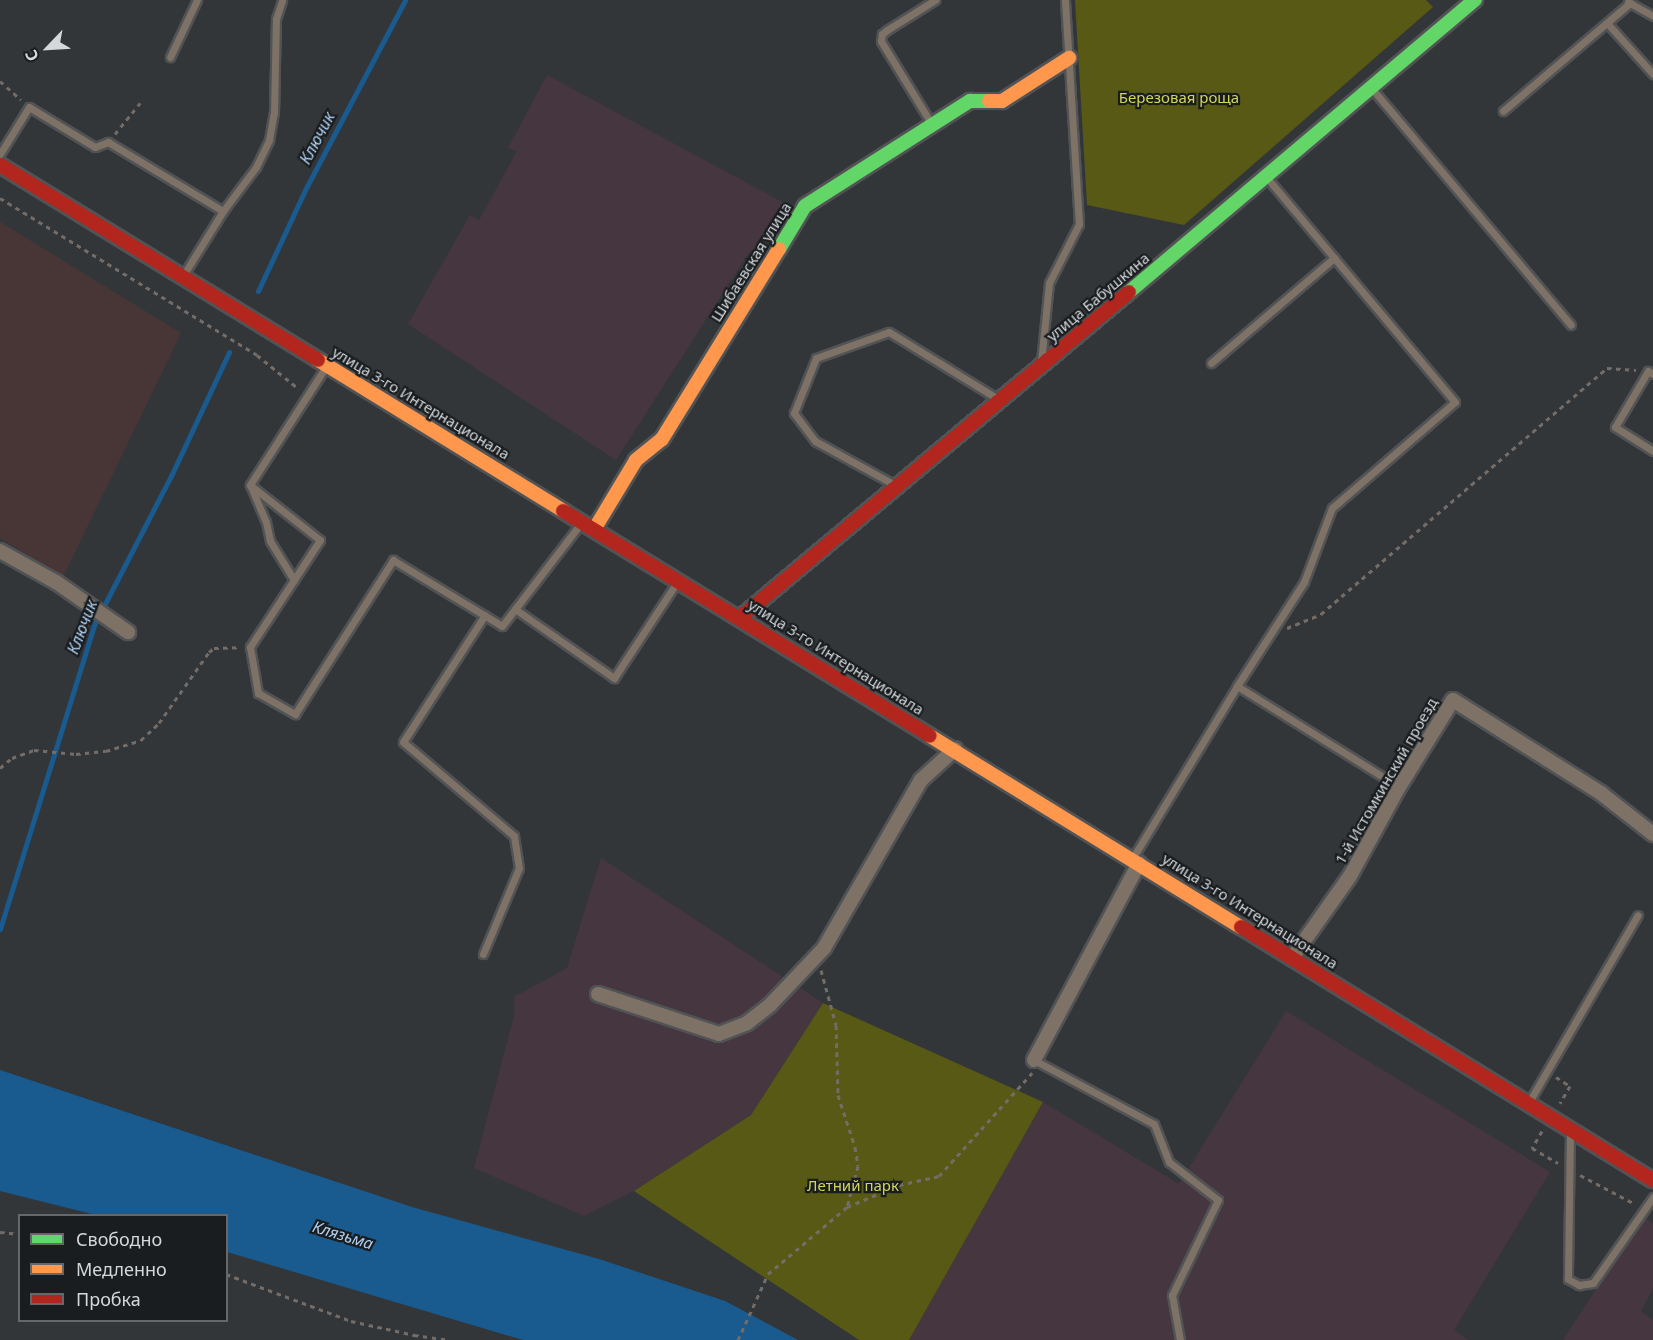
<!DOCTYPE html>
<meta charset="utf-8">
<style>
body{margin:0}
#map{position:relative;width:1653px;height:1340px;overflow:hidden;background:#333639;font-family:"Noto Sans",sans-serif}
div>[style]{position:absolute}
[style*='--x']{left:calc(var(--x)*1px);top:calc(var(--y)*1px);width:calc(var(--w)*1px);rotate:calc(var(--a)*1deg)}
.industrial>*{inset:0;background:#46363f}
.education>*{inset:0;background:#483637}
.green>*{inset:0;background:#575915}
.water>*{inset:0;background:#195a8f}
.stream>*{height:5px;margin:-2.5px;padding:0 2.5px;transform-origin:2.5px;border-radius:2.5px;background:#195a8f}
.path>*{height:3px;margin-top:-1.5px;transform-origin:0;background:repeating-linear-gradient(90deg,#746c66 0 4.5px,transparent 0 9px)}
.roads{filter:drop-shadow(2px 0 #515355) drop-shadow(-2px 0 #515355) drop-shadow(0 2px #515355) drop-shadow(0 -2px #515355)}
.lane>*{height:7px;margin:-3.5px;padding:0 3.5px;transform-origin:3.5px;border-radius:3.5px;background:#7e7266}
.street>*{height:14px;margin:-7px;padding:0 7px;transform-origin:7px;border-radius:7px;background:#7e7266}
.fast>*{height:14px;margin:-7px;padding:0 7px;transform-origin:7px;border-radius:7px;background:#63d668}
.slow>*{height:14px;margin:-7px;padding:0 7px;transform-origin:7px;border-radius:7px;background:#ff974d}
.jam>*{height:14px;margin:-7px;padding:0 7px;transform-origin:7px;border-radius:7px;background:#b3261e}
span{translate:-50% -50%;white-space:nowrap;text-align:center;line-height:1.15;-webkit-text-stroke:4.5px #1a1d20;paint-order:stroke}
.park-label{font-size:15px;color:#d2d55b}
.street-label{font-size:15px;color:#d4d8db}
.water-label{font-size:16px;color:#afd0f1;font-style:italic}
.legend{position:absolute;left:18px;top:1214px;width:210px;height:108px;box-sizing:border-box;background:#1a1d20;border:2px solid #64686b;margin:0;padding:8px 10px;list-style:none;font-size:18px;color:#d4d8db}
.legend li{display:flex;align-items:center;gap:12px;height:30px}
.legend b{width:30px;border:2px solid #64686b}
.north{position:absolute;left:18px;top:18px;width:60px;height:60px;-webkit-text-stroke:4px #1a1d20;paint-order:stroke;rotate:245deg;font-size:16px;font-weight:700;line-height:24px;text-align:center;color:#d4d8db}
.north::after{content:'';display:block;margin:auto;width:21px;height:27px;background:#d4d8db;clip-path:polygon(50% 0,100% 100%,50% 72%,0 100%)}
</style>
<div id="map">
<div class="industrial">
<div style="clip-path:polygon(547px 75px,786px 204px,770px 232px,748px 254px,616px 460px,408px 324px,470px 215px,479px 220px,517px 151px,508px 148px)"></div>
<div style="clip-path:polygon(601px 858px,823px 1003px,751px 1115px,634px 1191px,584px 1216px,474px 1168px,515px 1012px,514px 997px,567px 968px)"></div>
<div style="clip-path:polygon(1286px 1011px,1550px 1172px,1454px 1330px,1468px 1340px,909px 1340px,1043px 1102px,1179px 1184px)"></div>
<div style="clip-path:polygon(1643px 1216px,1653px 1223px,1653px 1288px,1641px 1311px,1653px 1320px,1653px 1340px,1563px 1340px)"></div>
</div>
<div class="education">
<div style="clip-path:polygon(0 222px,181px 333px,63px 577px,0 538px)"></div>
</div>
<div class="green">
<div style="clip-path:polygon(1075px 0,1426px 0,1433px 7px,1184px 225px,1087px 205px)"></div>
<div style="clip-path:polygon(823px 1003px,1043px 1102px,909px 1340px,859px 1340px,634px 1191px,751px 1115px)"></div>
</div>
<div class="water">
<div style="clip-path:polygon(0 1070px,412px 1207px,599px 1259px,725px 1301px,798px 1340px,523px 1340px,227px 1252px,226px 1216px,96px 1215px,0 1191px)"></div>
</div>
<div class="stream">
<div style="--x:258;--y:291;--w:111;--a:-65"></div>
<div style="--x:305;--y:190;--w:215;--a:-62.2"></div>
<div style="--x:0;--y:929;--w:318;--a:-72.8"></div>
<div style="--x:94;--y:625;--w:168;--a:-62.7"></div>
<div style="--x:171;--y:476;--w:137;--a:-64.9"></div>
</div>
<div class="path">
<div style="--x:0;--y:81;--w:28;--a:42"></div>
<div style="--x:115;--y:134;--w:40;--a:-51"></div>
<div style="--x:0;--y:198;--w:301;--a:31.4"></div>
<div style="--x:257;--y:355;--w:54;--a:39"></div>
<div style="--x:1287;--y:628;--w:37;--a:-22"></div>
<div style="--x:1321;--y:614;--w:377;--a:-40.7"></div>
<div style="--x:1607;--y:368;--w:29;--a:4"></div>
<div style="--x:0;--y:768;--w:16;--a:-40"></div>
<div style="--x:12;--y:758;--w:23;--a:-20"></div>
<div style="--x:34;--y:750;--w:42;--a:5.4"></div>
<div style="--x:76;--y:754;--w:30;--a:-6"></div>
<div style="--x:106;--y:751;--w:37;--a:-17"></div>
<div style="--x:141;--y:740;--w:25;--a:-43"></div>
<div style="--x:159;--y:723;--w:87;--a:-54.8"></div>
<div style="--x:209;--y:652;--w:6;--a:-39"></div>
<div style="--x:214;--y:648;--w:25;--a:-2"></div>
<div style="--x:821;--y:970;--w:57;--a:74.7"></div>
<div style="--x:836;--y:1025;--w:70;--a:88.4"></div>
<div style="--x:838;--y:1095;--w:55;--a:71.9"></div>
<div style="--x:855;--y:1147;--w:19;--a:81"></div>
<div style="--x:858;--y:1166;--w:42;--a:105"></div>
<div style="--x:1556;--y:1077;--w:17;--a:33"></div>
<div style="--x:1570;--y:1086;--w:20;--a:120"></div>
<div style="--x:1542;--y:1131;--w:20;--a:120"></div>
<div style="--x:1532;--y:1148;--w:30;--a:30"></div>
<div style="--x:1580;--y:1175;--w:62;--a:27.8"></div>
<div style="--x:0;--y:1232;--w:20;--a:6"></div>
<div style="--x:226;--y:1274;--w:134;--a:20.6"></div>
<div style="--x:351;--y:1321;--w:65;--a:12.5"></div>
<div style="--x:414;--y:1335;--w:36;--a:8"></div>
<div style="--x:738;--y:1340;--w:72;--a:-65.6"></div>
<div style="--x:768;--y:1274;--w:104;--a:-40.3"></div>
<div style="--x:847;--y:1207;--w:56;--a:-22.9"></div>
<div style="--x:899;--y:1185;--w:41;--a:-12.7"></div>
<div style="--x:939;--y:1176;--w:139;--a:-47.9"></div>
</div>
<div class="roads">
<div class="lane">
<div style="--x:1628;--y:2;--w:29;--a:29"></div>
<div style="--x:1607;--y:23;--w:69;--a:48"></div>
<div style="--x:170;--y:57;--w:63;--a:-64.7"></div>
<div style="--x:1373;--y:90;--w:307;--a:49.9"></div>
<div style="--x:1503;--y:111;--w:167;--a:-40.4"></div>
<div style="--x:931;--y:123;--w:96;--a:-121.4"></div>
<div style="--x:881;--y:41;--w:7;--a:-82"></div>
<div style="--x:882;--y:34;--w:6;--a:-39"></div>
<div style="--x:887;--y:30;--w:57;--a:-32"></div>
<div style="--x:0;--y:154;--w:55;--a:-58.3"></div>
<div style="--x:29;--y:107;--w:77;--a:31.2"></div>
<div style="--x:95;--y:147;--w:14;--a:-21"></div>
<div style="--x:108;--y:142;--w:134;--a:31"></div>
<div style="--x:184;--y:274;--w:74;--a:-58.2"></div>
<div style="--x:223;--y:211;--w:55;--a:-53.1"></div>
<div style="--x:256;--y:167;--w:30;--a:-64"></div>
<div style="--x:269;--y:140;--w:27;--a:-80"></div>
<div style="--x:274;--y:113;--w:94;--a:-88.8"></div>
<div style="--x:276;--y:19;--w:20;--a:-72"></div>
<div style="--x:1041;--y:362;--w:79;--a:-84.2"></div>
<div style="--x:1049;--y:283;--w:66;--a:-63"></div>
<div style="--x:1079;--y:224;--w:224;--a:-93.6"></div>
<div style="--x:1211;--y:363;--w:162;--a:-40.5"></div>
<div style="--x:325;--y:368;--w:139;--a:122.7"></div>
<div style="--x:250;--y:485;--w:89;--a:38.2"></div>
<div style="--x:320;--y:540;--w:128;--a:123.2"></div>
<div style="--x:250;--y:647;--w:47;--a:80.1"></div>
<div style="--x:258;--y:693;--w:43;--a:29.6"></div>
<div style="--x:295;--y:714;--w:183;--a:-57.5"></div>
<div style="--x:393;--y:560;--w:127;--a:31.2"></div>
<div style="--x:502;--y:626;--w:130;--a:-52.5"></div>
<div style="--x:1653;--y:374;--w:6;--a:-149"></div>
<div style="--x:1648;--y:371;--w:65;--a:120.5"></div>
<div style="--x:1615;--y:427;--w:45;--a:32.3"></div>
<div style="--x:895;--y:485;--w:91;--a:-151.2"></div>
<div style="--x:815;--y:441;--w:35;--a:-127"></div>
<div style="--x:794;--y:413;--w:59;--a:-68.2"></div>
<div style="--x:816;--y:358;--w:77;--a:-19.6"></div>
<div style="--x:889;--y:332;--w:128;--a:31.6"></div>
<div style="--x:251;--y:487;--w:38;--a:67"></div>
<div style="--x:266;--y:522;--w:19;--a:78"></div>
<div style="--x:270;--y:541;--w:46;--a:58.4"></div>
<div style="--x:515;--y:609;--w:121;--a:34.9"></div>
<div style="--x:614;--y:678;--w:115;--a:-56.7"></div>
<div style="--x:1237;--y:686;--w:124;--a:-57.2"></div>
<div style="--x:1304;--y:582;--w:79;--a:-69.3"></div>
<div style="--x:1332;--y:508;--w:162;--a:-40.8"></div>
<div style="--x:1455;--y:402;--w:292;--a:-130"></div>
<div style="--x:1132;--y:859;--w:202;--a:-58.7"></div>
<div style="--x:1237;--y:686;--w:191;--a:31.9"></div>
<div style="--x:483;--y:954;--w:93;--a:-67.3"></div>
<div style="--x:519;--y:868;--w:32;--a:-99"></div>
<div style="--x:514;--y:836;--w:145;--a:-139.7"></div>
<div style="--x:403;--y:742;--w:151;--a:-57.2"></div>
<div style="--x:1034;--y:1060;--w:136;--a:28.1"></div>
<div style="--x:1154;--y:1124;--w:41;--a:68.5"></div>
<div style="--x:1169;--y:1162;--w:62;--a:37.8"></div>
<div style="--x:1218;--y:1200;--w:106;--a:115.8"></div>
<div style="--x:1172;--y:1295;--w:46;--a:79.9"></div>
<div style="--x:1529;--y:1102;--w:216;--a:-59.8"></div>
<div style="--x:1570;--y:1131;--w:148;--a:90.8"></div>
<div style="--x:1568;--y:1279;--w:13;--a:29"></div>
<div style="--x:1579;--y:1285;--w:14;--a:-8"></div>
<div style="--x:1593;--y:1283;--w:105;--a:-55.1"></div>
</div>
<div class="street">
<div style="--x:0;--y:551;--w:64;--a:29"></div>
<div style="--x:56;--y:582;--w:88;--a:34.8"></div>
<div style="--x:1292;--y:958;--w:100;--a:-54.7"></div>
<div style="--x:1350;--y:876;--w:102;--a:-61.2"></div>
<div style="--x:1399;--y:787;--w:102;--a:-58.2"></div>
<div style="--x:1453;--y:700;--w:176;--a:32.2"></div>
<div style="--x:1602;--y:794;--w:65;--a:38.1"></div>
<div style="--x:598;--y:994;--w:127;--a:18.3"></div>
<div style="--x:719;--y:1034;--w:30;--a:-21"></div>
<div style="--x:747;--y:1023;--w:29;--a:-38"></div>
<div style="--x:770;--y:1005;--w:79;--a:-46.5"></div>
<div style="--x:824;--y:948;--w:194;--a:-60"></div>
<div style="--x:921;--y:780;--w:46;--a:-42.4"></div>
<div style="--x:1034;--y:1060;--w:223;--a:-61.9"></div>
</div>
<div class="fast">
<div style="--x:779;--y:249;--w:50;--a:-58.8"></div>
<div style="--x:805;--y:206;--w:196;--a:-32.5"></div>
<div style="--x:970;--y:101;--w:19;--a:0"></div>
<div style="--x:1129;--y:292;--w:453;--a:-40.2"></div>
</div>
<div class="slow">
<div style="--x:989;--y:101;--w:13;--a:0"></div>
<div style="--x:1002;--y:101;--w:80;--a:-32.7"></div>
<div style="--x:318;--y:360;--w:288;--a:31.6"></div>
<div style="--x:595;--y:528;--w:79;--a:-58.9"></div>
<div style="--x:636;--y:460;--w:33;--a:-39"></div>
<div style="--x:662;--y:439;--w:223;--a:-58.4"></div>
<div style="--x:930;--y:736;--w:365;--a:31.6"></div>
</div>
<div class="jam">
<div style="--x:0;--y:165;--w:373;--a:31.5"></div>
<div style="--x:563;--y:511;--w:430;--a:31.5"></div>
<div style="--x:741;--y:617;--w:506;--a:-39.95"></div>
<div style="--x:1241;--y:927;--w:483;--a:31.6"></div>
</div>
</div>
<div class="park-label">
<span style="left:1179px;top:98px">Березовая роща</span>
<span style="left:853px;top:1186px">Летний парк</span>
</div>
<div class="street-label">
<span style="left:751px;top:262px;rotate:-58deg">Шибаевская улица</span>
<span style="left:1098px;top:297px;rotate:-40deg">улица Бабушкина</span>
<span style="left:421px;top:403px;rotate:31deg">улица 3-го Интернационала</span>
<span style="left:836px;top:657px;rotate:32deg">улица 3-го Интернационала</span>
<span style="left:1386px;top:781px;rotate:-60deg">1-й Истомкинский проезд</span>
<span style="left:1250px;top:911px;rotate:32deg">улица 3-го Интернационала</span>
</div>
<div class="water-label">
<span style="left:317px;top:138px;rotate:-62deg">Ключик</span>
<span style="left:82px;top:627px;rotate:-69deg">Ключик</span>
<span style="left:343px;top:1235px;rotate:17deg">Клязьма</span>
</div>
<ul class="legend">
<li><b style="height:8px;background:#63d668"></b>Свободно</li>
<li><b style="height:8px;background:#ff974d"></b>Медленно</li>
<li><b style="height:8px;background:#b3261e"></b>Пробка</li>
</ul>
<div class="north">С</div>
</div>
